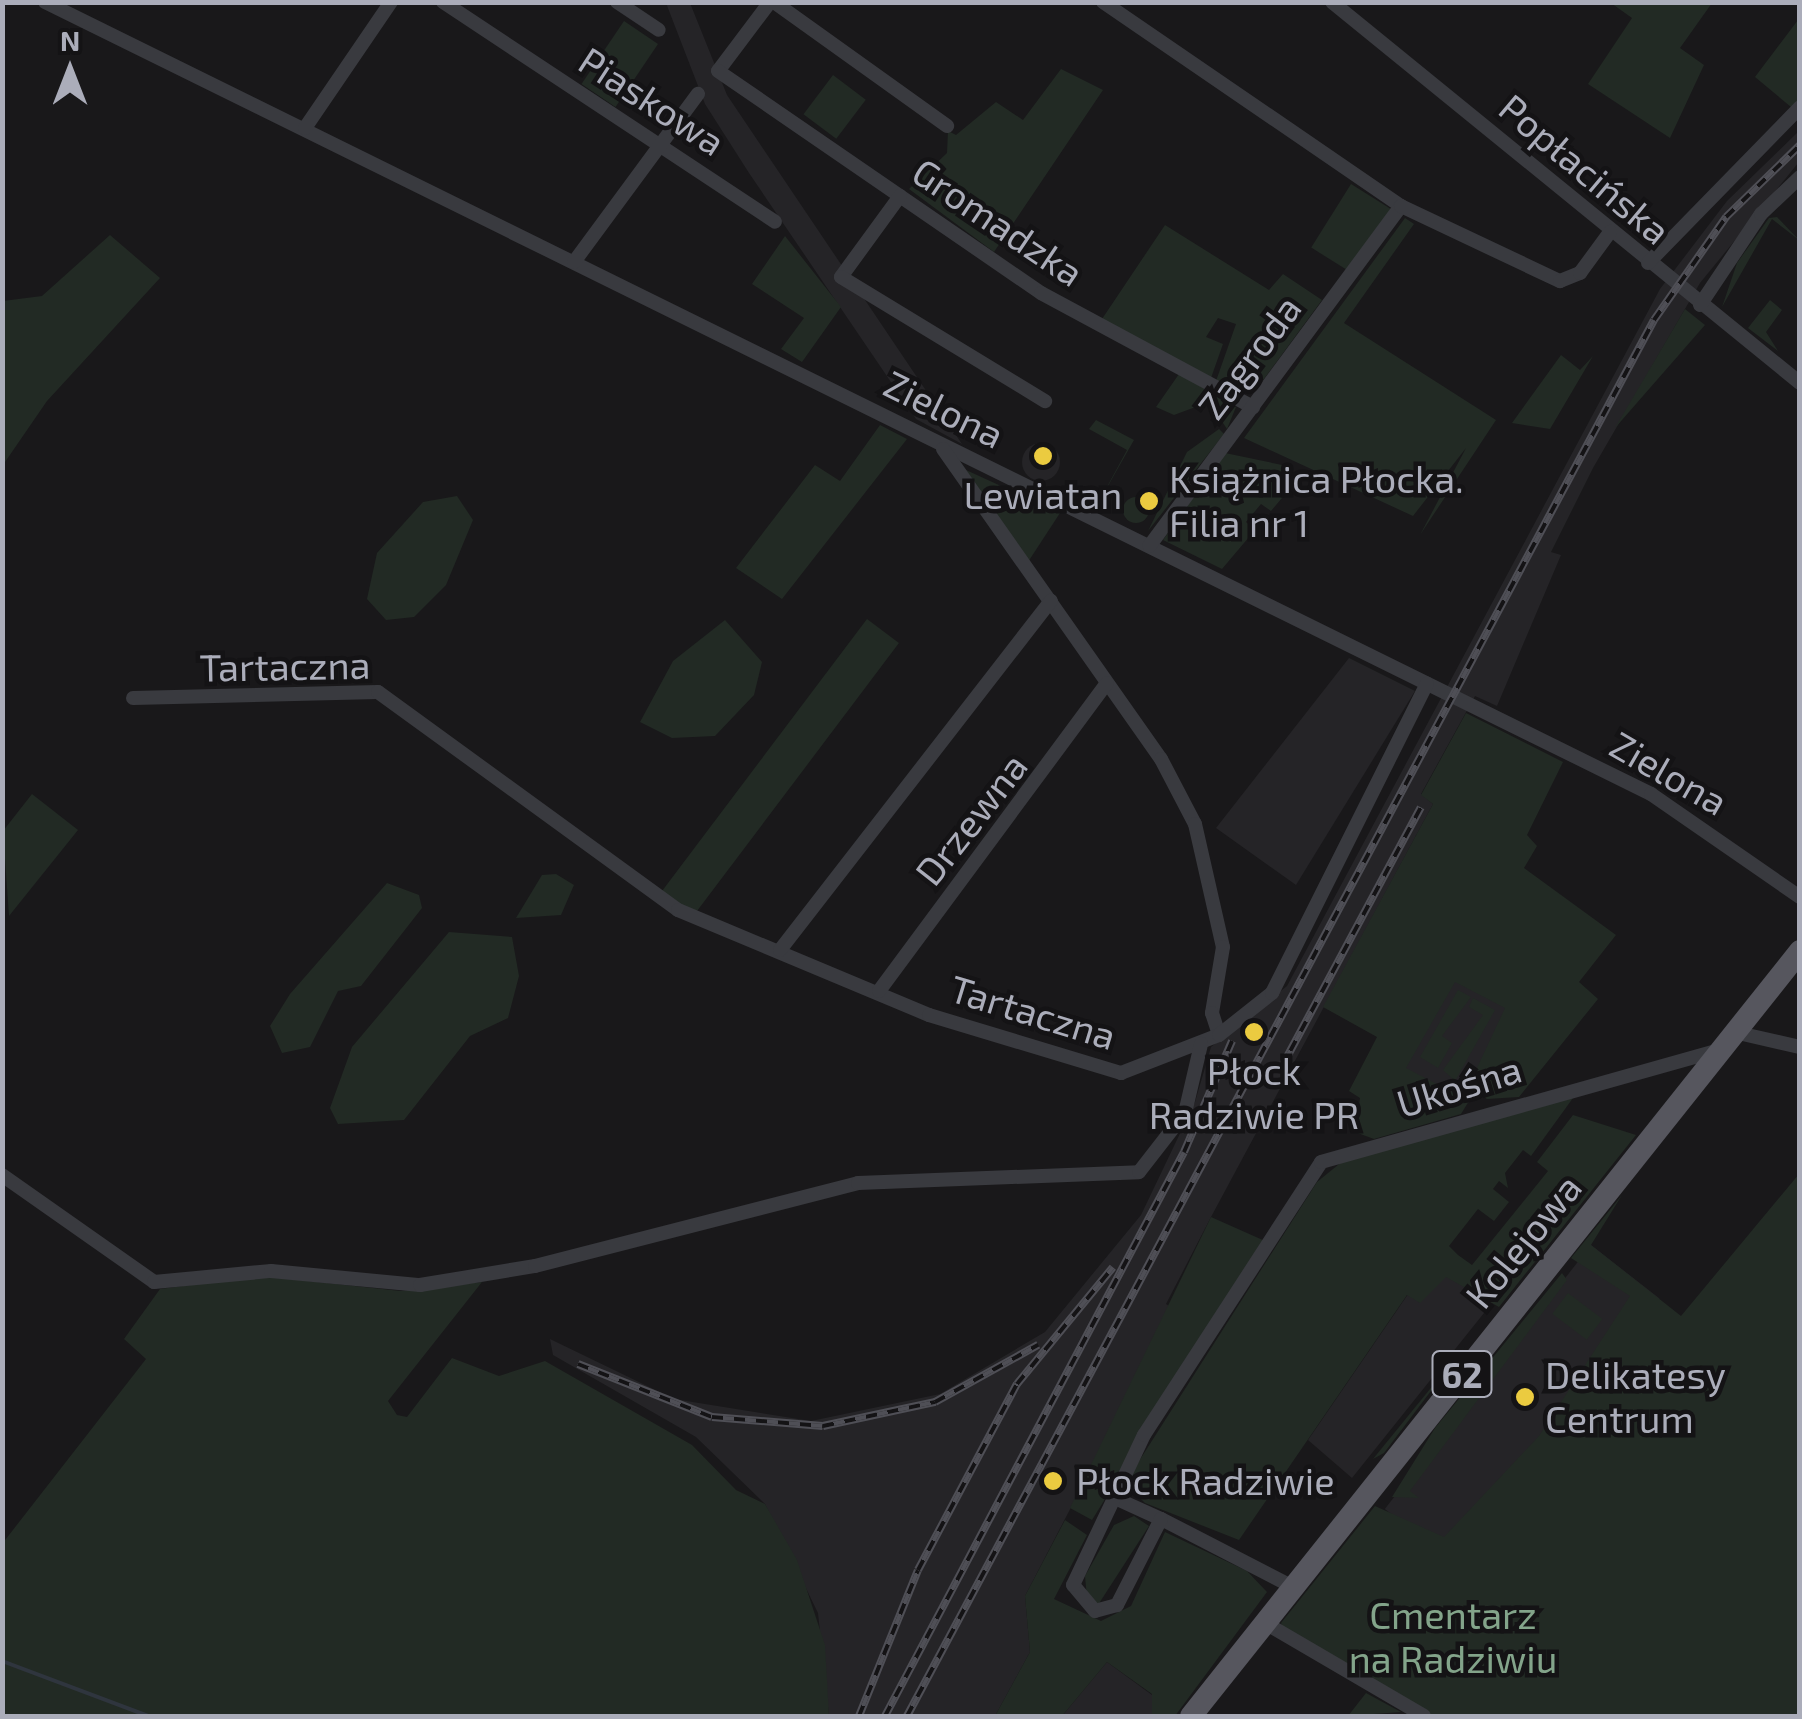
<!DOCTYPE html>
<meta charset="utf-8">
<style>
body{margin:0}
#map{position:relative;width:1802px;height:1719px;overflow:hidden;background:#19181a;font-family:"Exo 2",sans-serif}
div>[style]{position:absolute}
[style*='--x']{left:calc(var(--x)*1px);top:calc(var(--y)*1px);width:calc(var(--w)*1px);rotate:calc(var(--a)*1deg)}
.built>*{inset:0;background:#252427;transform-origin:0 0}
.round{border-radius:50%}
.green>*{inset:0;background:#222a24;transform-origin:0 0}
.stream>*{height:4px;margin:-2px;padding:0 2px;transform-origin:2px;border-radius:2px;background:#2f353e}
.street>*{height:14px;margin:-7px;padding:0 7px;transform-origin:7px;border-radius:7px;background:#393a3f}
.primary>*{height:22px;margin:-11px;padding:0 11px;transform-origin:11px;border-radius:11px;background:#56565e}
.rail>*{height:8px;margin-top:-4px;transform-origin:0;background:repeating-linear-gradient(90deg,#141315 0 11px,#4f4f56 0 22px);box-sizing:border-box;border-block:2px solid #4f4f56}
.dots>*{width:28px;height:28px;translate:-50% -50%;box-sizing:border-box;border:5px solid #141315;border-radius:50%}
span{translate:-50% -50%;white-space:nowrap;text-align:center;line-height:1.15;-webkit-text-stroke:9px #141315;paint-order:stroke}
.shield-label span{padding:2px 8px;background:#141315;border:2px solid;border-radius:8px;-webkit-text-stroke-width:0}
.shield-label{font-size:35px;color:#abadba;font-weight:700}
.street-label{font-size:38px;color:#abadba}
.poi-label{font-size:38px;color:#abadba}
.left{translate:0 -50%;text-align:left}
.park-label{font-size:38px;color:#83a48a}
.frame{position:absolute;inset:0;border:5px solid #abadba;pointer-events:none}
.north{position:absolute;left:20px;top:20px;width:100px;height:100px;-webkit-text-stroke:8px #141315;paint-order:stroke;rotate:0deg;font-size:28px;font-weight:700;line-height:40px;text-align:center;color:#abadba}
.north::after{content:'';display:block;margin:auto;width:35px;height:45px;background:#abadba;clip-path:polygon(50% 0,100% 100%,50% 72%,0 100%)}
</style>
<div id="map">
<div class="built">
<div style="clip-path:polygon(666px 3px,690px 3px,727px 95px,962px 444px,916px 419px,749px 173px,705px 104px)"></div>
<div style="clip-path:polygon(1799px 131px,1799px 162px,1700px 283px,1593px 468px,1551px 552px,1561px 555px,1497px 706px,1475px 696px,1421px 794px,1433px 804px,1211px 1217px,1166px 1304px,1174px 1309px,1025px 1596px,1030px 1652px,995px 1716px,829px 1716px,818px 1613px,765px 1504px,696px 1437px,553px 1355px,550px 1339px,674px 1399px,811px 1421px,940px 1394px,1045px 1332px,1141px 1215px,1195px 1102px,1211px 1047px,1287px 986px,1660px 289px,1727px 201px)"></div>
<div class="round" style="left:1022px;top:443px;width:38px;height:38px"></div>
<div style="clip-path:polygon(1349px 658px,1415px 691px,1296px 885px,1216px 828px)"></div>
<div style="left:1451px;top:959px;width:83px;height:119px;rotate:28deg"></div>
<div style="left:1591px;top:1245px;width:87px;height:335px;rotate:38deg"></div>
<div style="clip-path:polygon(1439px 1249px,1492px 1303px,1352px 1478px,1308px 1440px)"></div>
<div style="clip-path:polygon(1107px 1662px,1152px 1695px,1152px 1716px,1062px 1716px)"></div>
</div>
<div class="green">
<div style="clip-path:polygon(1611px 3px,1712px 3px,1680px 48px,1704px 65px,1670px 138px,1588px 84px,1632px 18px)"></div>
<div style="clip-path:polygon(1798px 20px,1799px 103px,1791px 107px,1755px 77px)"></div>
<div style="left:624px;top:21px;width:41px;height:76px;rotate:34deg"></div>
<div style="clip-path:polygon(1061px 69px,1103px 90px,994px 252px,909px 189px,947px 153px,948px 131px,956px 135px,996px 102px,1023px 120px)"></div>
<div style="left:833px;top:75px;width:41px;height:49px;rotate:37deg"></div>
<div style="left:1351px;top:184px;width:47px;height:75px;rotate:32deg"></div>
<div style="clip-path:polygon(1777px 217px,1799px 240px,1772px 219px,1722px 307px,1737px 263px,1769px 218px)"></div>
<div style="clip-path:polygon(1405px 218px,1414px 224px,1344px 323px,1496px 420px,1420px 535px,1466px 448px,1413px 516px,1244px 438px)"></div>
<div style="clip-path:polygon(1165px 225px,1269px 290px,1283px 274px,1322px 300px,1258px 387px,1216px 381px,1236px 324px,1218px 318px,1206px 337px,1223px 344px,1211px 378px,1102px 319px)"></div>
<div style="clip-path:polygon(110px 235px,160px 278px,47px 401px,3px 465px,3px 301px,42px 296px)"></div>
<div style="clip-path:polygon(785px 236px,841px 307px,802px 362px,781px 349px,804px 318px,752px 284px)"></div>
<div style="clip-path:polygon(1770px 300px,1782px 310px,1766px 332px,1778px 351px,1748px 328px)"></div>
<div style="clip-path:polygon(1685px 309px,1705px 325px,1615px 428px)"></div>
<div style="clip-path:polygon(1561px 355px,1580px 370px,1593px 356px,1550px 429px,1512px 423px)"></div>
<div style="clip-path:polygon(1179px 374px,1236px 407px,1227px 429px,1209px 402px,1174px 415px,1156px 407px)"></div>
<div style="clip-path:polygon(1096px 420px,1134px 440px,1096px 507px,1127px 450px,1089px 429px)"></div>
<div style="clip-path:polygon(880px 425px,907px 439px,782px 599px,736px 568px,815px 465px,840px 481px)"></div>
<div style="clip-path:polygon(1219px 429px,1224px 434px,1148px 531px,1187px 452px)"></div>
<div style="clip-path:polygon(1225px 453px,1287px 466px,1281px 479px,1293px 485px,1271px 511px,1261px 504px,1246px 522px,1255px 530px,1222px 569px,1163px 540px)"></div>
<div style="clip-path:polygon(966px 470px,1060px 513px,1028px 562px)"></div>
<div style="clip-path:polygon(457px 496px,473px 520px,446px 585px,414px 617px,386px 620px,367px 599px,377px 553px,423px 502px)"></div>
<div class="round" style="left:1123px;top:497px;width:26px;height:26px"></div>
<div style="left:867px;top:619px;width:40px;height:344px;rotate:37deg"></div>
<div style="clip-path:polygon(725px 620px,762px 662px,754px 695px,715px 736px,672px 738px,640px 722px,673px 661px)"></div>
<div style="clip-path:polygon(1466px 713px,1563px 762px,1527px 835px,1537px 846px,1524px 868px,1616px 935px,1579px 982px,1598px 999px,1519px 1097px,1487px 1099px,1469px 1085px,1505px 1008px,1455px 982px,1406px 1068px,1469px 1101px,1461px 1114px,1374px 1139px,1355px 1132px,1360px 1098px,1349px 1091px,1377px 1037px,1323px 1007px,1433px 804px,1421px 795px)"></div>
<div style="clip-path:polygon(32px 794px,78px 830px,9px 916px,3px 831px)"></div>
<div style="clip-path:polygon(556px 874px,574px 885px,561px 915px,516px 918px,542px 875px)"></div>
<div style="clip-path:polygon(387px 883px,419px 895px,422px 908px,361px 986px,338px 991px,310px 1047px,282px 1053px,270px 1026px,290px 994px)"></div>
<div style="clip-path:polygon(449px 932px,512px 937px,519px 976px,508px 1018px,470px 1036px,404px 1120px,338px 1124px,330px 1108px,352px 1047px)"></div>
<div style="clip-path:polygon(1458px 990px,1471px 997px,1442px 1036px,1452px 1043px,1438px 1068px,1420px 1057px)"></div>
<div style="clip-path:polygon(1473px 998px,1495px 1010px,1455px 1081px,1443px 1070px,1483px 1015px,1469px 1007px)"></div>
<div style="clip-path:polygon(1581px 1087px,1531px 1156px,1523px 1150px,1505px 1173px,1508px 1188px,1499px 1181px,1493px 1189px,1509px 1202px,1494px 1221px,1478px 1209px,1449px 1246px,1458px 1255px,1472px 1265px,1548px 1171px,1537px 1162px,1573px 1115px,1636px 1135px,1499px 1307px,1446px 1277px,1420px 1303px,1407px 1295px,1239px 1540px,1145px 1503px,1125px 1483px,1317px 1182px,1349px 1156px)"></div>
<div style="clip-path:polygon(1799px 1174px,1799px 1716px,1434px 1716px,1284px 1633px,1281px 1623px,1375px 1506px,1444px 1537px,1539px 1436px,1630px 1296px,1571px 1258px,1622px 1195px,1591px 1245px,1681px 1316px)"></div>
<div style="clip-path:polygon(1211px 1217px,1265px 1241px,1092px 1520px,1070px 1508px)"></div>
<div style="clip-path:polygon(1562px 1273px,1567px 1280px,1410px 1491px,1419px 1498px,1392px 1497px,1435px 1428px)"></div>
<div style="clip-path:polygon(261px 1276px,401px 1291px,482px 1282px,388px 1401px,397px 1415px,407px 1417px,452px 1358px,499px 1376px,545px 1361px,692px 1445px,736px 1490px,765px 1504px,797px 1560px,825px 1645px,829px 1716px,3px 1716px,2px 1544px,146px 1359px,124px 1339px,160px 1289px)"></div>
<div style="left:1568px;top:1293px;width:43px;height:26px;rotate:37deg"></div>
<div style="clip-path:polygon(1465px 1346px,1384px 1453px,1373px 1459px)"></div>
<div style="clip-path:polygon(1134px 1516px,1149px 1526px,1098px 1605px,1087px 1598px,1085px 1576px,1114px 1525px)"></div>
<div style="clip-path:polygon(1065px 1520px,1087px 1535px,1054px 1599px,1101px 1621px,1131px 1606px,1165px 1532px,1247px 1571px,1267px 1592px,1175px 1716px,1152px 1716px,1152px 1694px,1107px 1662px,1062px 1716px,995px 1716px,1030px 1652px,1025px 1596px)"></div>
<div style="clip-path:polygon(1366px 1693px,1401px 1712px,1348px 1716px)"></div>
</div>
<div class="stream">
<div style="--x:2;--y:1661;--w:156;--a:20.6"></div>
</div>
<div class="street">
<div style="--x:45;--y:2;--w:1791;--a:26.25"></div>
<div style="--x:1651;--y:794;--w:181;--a:34.7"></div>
<div style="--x:443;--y:2;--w:398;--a:33.5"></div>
<div style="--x:617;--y:2;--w:50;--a:33.7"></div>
<div style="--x:770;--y:2;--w:86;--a:127"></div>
<div style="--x:718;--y:71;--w:392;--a:34.5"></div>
<div style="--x:1041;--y:293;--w:241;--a:28.3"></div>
<div style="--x:774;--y:2;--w:213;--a:35.6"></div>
<div style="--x:1103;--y:2;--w:361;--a:34.4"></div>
<div style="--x:1401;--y:206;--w:423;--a:126.5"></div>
<div style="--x:1332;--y:2;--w:603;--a:39.15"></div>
<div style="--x:305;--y:128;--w:153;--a:-55.7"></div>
<div style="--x:900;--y:196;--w:100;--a:126.1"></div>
<div style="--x:841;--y:277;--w:239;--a:31.3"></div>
<div style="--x:1401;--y:206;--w:176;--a:25.3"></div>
<div style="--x:1560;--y:281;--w:22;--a:-22"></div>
<div style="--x:1580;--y:273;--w:51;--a:-53.8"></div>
<div style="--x:574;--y:262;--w:209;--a:-53.6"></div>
<div style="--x:1648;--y:263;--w:218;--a:-45.7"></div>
<div style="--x:1700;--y:305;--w:110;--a:-56.2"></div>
<div style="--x:1761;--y:214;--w:54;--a:-43.5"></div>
<div style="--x:943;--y:449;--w:379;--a:54.9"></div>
<div style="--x:1161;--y:759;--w:73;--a:62.4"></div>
<div style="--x:1195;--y:824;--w:126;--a:77.2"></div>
<div style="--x:1223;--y:947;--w:67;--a:99.5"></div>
<div style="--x:1212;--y:1013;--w:23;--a:72"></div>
<div style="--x:133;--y:698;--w:245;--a:-1.4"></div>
<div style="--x:378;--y:692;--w:371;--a:36"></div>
<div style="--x:678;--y:910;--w:272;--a:22.7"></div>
<div style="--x:929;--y:1015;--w:201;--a:16.8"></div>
<div style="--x:1121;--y:1073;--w:105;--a:-21.2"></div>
<div style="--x:1219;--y:1035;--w:68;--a:-38.4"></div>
<div style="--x:1272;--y:993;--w:346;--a:-63.4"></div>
<div style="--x:780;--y:950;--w:442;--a:-52.2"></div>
<div style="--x:879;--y:991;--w:383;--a:-53.5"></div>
<div style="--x:1734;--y:1032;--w:68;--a:12.8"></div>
<div style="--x:2;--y:1175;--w:186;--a:35.1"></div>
<div style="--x:154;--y:1282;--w:118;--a:-5.4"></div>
<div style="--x:271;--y:1271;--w:150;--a:5.4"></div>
<div style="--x:420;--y:1285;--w:117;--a:-9.4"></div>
<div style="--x:535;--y:1266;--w:333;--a:-14.4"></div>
<div style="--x:858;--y:1183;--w:281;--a:-2.2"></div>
<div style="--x:1139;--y:1172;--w:75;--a:-52.1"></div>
<div style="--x:1185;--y:1113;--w:71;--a:-76.9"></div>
<div style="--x:1117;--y:1499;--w:48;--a:24.4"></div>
<div style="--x:1293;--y:1587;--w:148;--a:-152.7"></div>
<div style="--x:1161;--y:1519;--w:97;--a:117.1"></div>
<div style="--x:1117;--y:1605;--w:23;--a:165"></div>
<div style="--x:1095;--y:1611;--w:34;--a:-130"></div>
<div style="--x:1073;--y:1585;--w:166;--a:-64.7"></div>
<div style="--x:1144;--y:1435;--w:325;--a:-57"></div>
<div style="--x:1321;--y:1162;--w:414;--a:-15.7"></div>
<div style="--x:1265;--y:1623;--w:184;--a:30.3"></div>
</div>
<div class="primary">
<div style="--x:1191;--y:1716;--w:978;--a:-51.48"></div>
</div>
<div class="rail">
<div style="--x:1280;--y:1070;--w:298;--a:-61.8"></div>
<div style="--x:578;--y:1364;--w:144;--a:21.6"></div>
<div style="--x:712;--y:1417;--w:111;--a:4.6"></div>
<div style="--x:823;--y:1426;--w:115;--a:-12.1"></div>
<div style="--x:935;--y:1402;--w:118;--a:-29"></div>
<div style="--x:859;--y:1716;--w:157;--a:-68"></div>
<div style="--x:918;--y:1570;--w:211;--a:-62"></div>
<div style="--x:1017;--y:1384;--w:151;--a:-50.6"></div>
<div style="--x:885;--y:1716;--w:638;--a:-62.07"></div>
<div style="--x:1184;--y:1152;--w:121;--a:-66.6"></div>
<div style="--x:907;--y:1716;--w:1583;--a:-61.85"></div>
<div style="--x:1654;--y:320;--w:126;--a:-55"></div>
<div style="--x:1726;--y:217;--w:103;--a:-44.2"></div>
</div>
<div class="dots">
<div style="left:1043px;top:456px;background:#ebcb40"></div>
<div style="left:1149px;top:501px;background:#ebcb40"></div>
<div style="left:1254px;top:1032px;background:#ebcb40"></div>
<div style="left:1525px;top:1397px;background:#ebcb40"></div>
<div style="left:1053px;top:1481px;background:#ebcb40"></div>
</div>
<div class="shield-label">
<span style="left:1462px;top:1374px">62</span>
</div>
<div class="street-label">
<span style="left:652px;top:101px;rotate:33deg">Piaskowa</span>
<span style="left:1585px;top:169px;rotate:40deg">Popłacińska</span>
<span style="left:998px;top:222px;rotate:34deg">Gromadzka</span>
<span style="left:1249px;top:357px;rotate:-53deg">Zagroda</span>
<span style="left:944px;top:409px;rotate:26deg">Zielona</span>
<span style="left:285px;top:666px;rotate:-1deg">Tartaczna</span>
<span style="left:1669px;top:773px;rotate:30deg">Zielona</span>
<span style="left:971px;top:819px;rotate:-52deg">Drzewna</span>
<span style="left:1033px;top:1012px;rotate:17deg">Tartaczna</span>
<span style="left:1459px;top:1086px;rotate:-17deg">Ukośna</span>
<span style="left:1523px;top:1241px;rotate:-51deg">Kolejowa</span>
</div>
<div class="poi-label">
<span class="left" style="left:1169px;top:501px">Książnica Płocka.<br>Filia nr 1</span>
<span style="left:1043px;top:495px">Lewiatan</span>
<span style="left:1254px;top:1093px">Płock<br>Radziwie PR</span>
<span class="left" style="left:1545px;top:1397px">Delikatesy<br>Centrum</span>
<span class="left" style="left:1076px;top:1481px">Płock Radziwie</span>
</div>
<div class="park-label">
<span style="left:1453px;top:1637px">Cmentarz<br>na Radziwiu</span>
</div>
<div class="frame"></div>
<div class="north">N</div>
</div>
